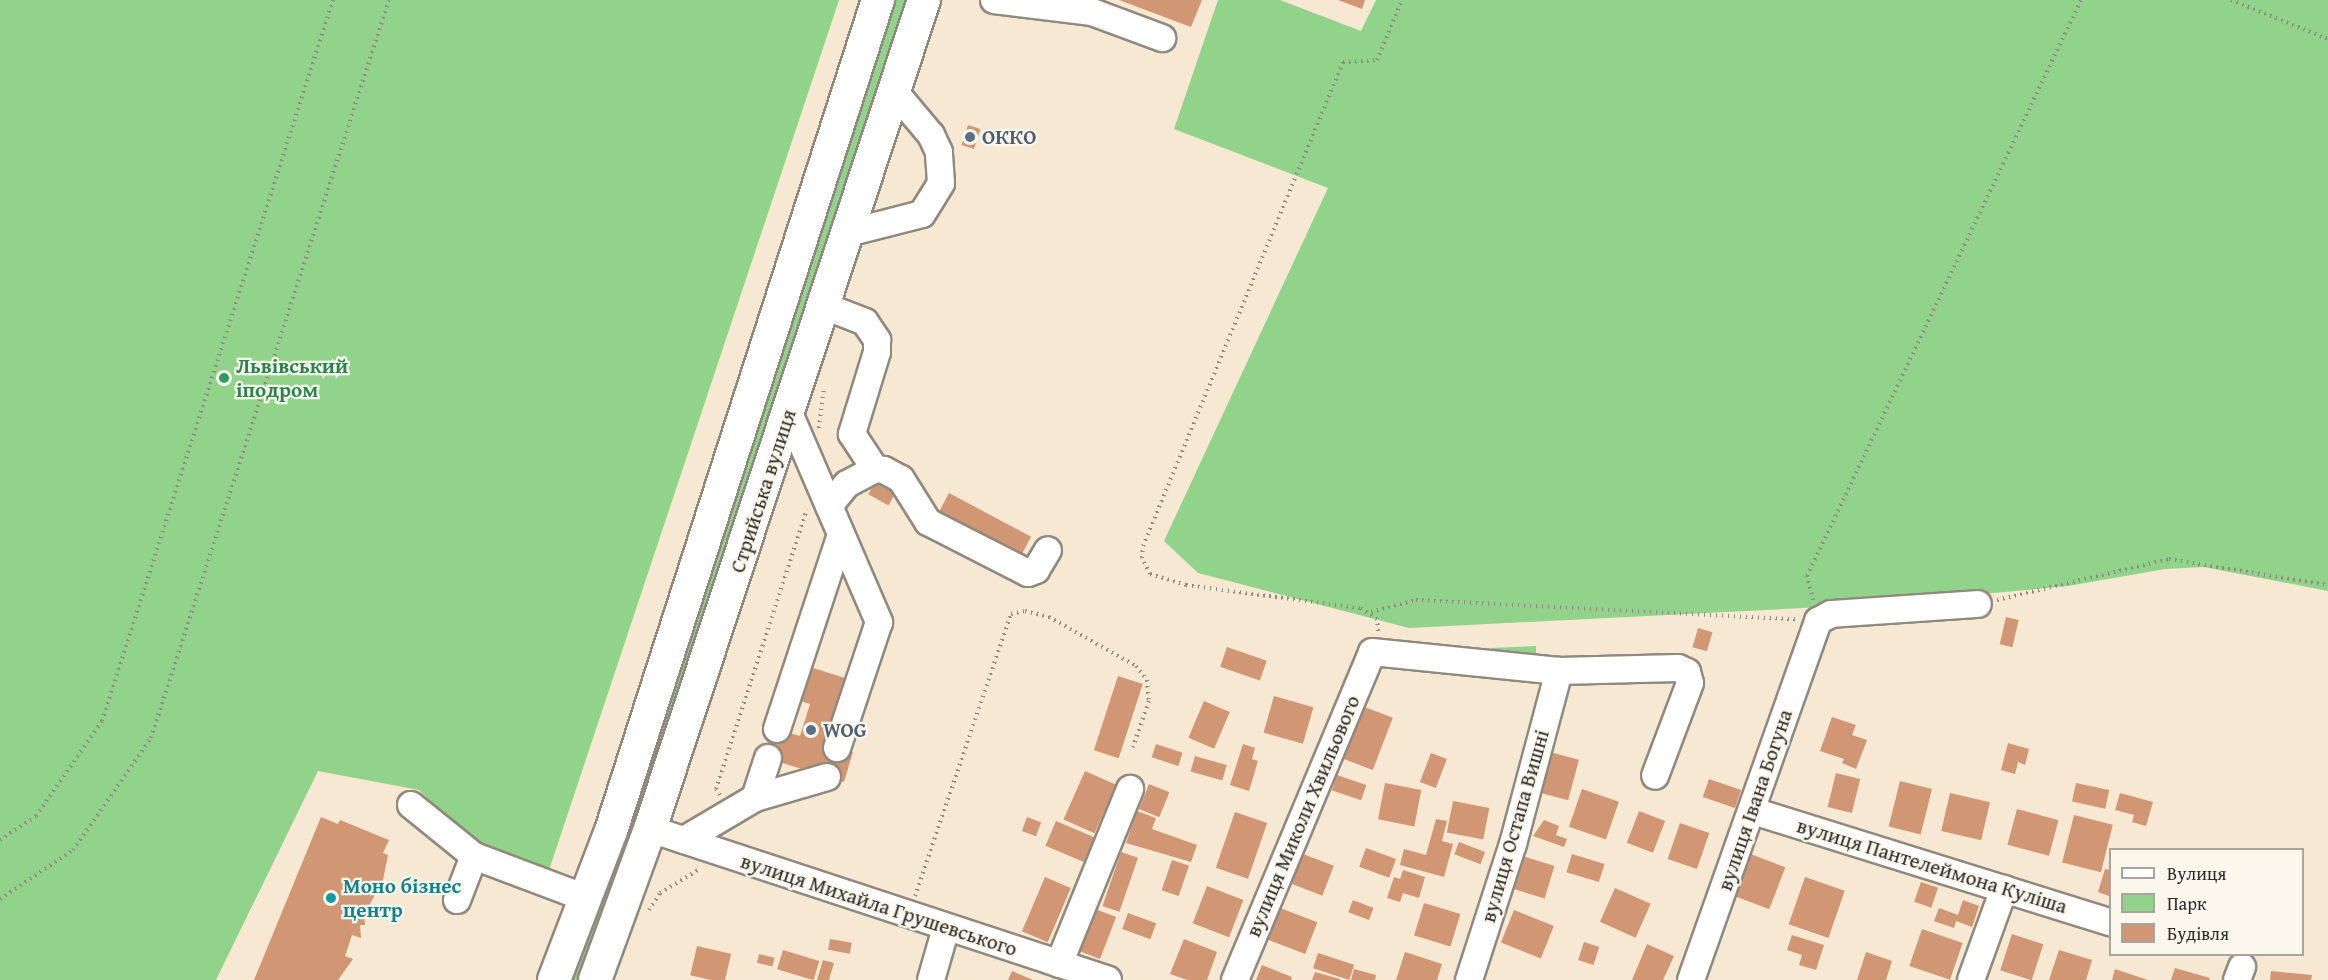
<!DOCTYPE html>
<meta charset="utf-8">
<style>
body{margin:0}
#map{position:relative;width:2328px;height:980px;overflow:hidden;background:#f6e8d2;font-family:"Gentium Book Plus",serif}
div>[style]{position:absolute}
[style*='--x']{left:calc(var(--x)*1px);top:calc(var(--y)*1px);width:calc(var(--w)*1px);rotate:calc(var(--a)*1deg)}
.green>*{inset:0;background:#91d38b}
.building>*{inset:0;background:#d19775;transform-origin:0 0}
.path>*{height:4px;margin-top:-2px;transform-origin:0;background:repeating-linear-gradient(90deg,#908a7e 0 1.5px,transparent 0 6px)}
.roads{filter:drop-shadow(2px 0 #908a7e) drop-shadow(-2px 0 #908a7e) drop-shadow(0 2px #908a7e) drop-shadow(0 -2px #908a7e)}
.minor>*{height:26px;margin:-13px;padding:0 13px;transform-origin:13px;border-radius:13px;background:#fff}
.major>*{height:32px;margin:-16px;padding:0 16px;transform-origin:16px;border-radius:16px;background:#fff}
.dots>*{width:16px;height:16px;translate:-50% -50%;box-sizing:border-box;border:3px solid #fbf7ec;border-radius:50%}
span{translate:-50% -50%;white-space:nowrap;text-align:center;line-height:1.15;-webkit-text-stroke:4.5px #fbf7ec;paint-order:stroke}
.service-label{font-size:21px;color:#4e5e75;font-weight:700}
.left{translate:0 -50%;text-align:left}
.leisure-label{font-size:21px;color:#27864d;font-weight:700}
.street-label{font-size:21px;color:#2b2b2b}
.culture-label{font-size:21px;color:#0d838f;font-weight:700}
.legend{position:absolute;left:2109px;top:848px;width:195px;height:108px;box-sizing:border-box;background:#fbf7ec;border:2px solid #a8a59f;margin:0;padding:8px 10px;list-style:none;font-size:18px;color:#2b2b2b}
.legend li{display:flex;align-items:center;gap:12px;height:30px}
.legend b{width:30px;border:2px solid #a8a59f}
</style>
<div id="map">
<div class="green">
<div style="clip-path:polygon(0 0,839px 0,549px 870px,467px 838px,419px 790px,318px 771px,216px 980px,0 980px)"></div>
<div style="clip-path:polygon(894px 0,911px 0,584px 980px,569px 980px,625px 824px)"></div>
<div style="clip-path:polygon(1218px 0,1280px 0,1361px 31px,1376px 0,2328px 0,2328px 591px,2204px 567px,2165px 569px,2068px 586px,1863px 605px,1409px 628px,1198px 573px,1164px 541px,1328px 188px,1174px 129px)"></div>
<div style="clip-path:polygon(1536px 646px,1536px 666px,1492px 665px,1491px 648px)"></div>
</div>
<div class="building">
<div style="clip-path:polygon(1119px 0,1202px 0,1191px 27px)"></div>
<div style="clip-path:polygon(1338px 0,1365px 0,1362px 9px)"></div>
<div style="left:968px;top:125px;width:13px;height:21px;rotate:18deg"></div>
<div style="left:879px;top:475px;width:23px;height:22px;rotate:29deg"></div>
<div style="left:949px;top:493px;width:93px;height:26px;rotate:28deg"></div>
<div style="left:2006px;top:617px;width:13px;height:28px;rotate:13deg"></div>
<div style="left:1698px;top:628px;width:15px;height:20px;rotate:16deg"></div>
<div style="left:1227px;top:647px;width:42px;height:21px;rotate:19deg"></div>
<div style="clip-path:polygon(807px 666px,848px 679px,827px 744px,853px 752px,844px 782px,763px 757px,772px 728px,800px 736px,810px 704px,797px 700px)"></div>
<div style="left:1118px;top:676px;width:26px;height:78px;rotate:18deg"></div>
<div style="left:1274px;top:696px;width:41px;height:38px;rotate:16deg"></div>
<div style="left:1204px;top:701px;width:28px;height:40px;rotate:23deg"></div>
<div style="left:1362px;top:706px;width:33px;height:56px;rotate:21deg"></div>
<div style="clip-path:polygon(1832px 717px,1856px 725px,1852px 735px,1867px 740px,1856px 769px,1842px 763px,1844px 759px,1820px 751px)"></div>
<div style="clip-path:polygon(2008px 743px,2029px 749px,2025px 765px,2018px 762px,2015px 774px,2001px 770px)"></div>
<div style="left:1156px;top:744px;width:28px;height:14px;rotate:18deg"></div>
<div style="clip-path:polygon(1243px 744px,1255px 748px,1252px 759px,1258px 761px,1249px 791px,1230px 785px)"></div>
<div style="left:1550px;top:752px;width:30px;height:42px;rotate:15deg"></div>
<div style="left:1431px;top:753px;width:17px;height:31px;rotate:21deg"></div>
<div style="left:1195px;top:756px;width:33px;height:16px;rotate:16deg"></div>
<div style="left:1085px;top:771px;width:34px;height:53px;rotate:24deg"></div>
<div style="left:1836px;top:773px;width:25px;height:35px;rotate:14deg"></div>
<div style="left:1337px;top:775px;width:31px;height:16px;rotate:19deg"></div>
<div style="left:1709px;top:779px;width:34px;height:19px;rotate:19deg"></div>
<div style="left:1900px;top:781px;width:33px;height:47px;rotate:14deg"></div>
<div style="left:1385px;top:783px;width:37px;height:37px;rotate:11deg"></div>
<div style="left:2076px;top:783px;width:34px;height:19px;rotate:12deg"></div>
<div style="left:1149px;top:784px;width:22px;height:27px;rotate:22deg"></div>
<div style="left:1582px;top:789px;width:39px;height:40px;rotate:19deg"></div>
<div style="left:1950px;top:793px;width:41px;height:39px;rotate:13deg"></div>
<div style="clip-path:polygon(2120px 793px,2153px 802px,2146px 826px,2132px 822px,2134px 815px,2115px 810px)"></div>
<div style="left:1453px;top:801px;width:37px;height:32px;rotate:11deg"></div>
<div style="left:2017px;top:809px;width:43px;height:37px;rotate:15deg"></div>
<div style="clip-path:polygon(1137px 811px,1156px 818px,1152px 829px,1197px 845px,1191px 862px,1126px 843px)"></div>
<div style="left:1639px;top:811px;width:28px;height:34px;rotate:21deg"></div>
<div style="left:1235px;top:812px;width:34px;height:59px;rotate:19deg"></div>
<div style="left:2074px;top:815px;width:40px;height:49px;rotate:14deg"></div>
<div style="clip-path:polygon(321px 817px,338px 824px,340px 820px,389px 840px,383px 853px,388px 855px,383px 880px,364px 915px,365px 925px,360px 925px,361px 938px,352px 935px,345px 956px,353px 959px,338px 980px,254px 980px)"></div>
<div style="left:1027px;top:817px;width:15px;height:15px;rotate:20deg"></div>
<div style="clip-path:polygon(1436px 819px,1447px 821px,1442px 841px,1453px 844px,1444px 877px,1400px 865px,1404px 849px,1426px 855px)"></div>
<div style="clip-path:polygon(1544px 820px,1559px 826px,1556px 835px,1567px 839px,1564px 847px,1533px 836px)"></div>
<div style="left:1056px;top:821px;width:48px;height:27px;rotate:23deg"></div>
<div style="left:1680px;top:823px;width:31px;height:38px;rotate:19deg"></div>
<div style="left:1459px;top:842px;width:28px;height:13px;rotate:21deg"></div>
<div style="left:1366px;top:848px;width:32px;height:20px;rotate:20deg"></div>
<div style="left:1121px;top:852px;width:18px;height:57px;rotate:19deg"></div>
<div style="left:1748px;top:853px;width:40px;height:45px;rotate:21deg"></div>
<div style="left:1303px;top:854px;width:33px;height:32px;rotate:21deg"></div>
<div style="left:1572px;top:854px;width:34px;height:19px;rotate:17deg"></div>
<div style="left:1522px;top:856px;width:34px;height:34px;rotate:17deg"></div>
<div style="left:1172px;top:860px;width:18px;height:32px;rotate:19deg"></div>
<div style="clip-path:polygon(2105px 869px,2110px 870px,2109px 896px,2098px 892px)"></div>
<div style="clip-path:polygon(1403px 870px,1425px 877px,1419px 898px,1403px 893px,1400px 902px,1387px 898px,1394px 877px,1400px 879px)"></div>
<div style="left:1045px;top:877px;width:28px;height:59px;rotate:23deg"></div>
<div style="left:1805px;top:877px;width:42px;height:50px;rotate:19deg"></div>
<div style="left:1921px;top:882px;width:18px;height:21px;rotate:19deg"></div>
<div style="left:1207px;top:886px;width:39px;height:40px;rotate:21deg"></div>
<div style="left:1615px;top:888px;width:39px;height:37px;rotate:24deg"></div>
<div style="left:1353px;top:900px;width:22px;height:13px;rotate:21deg"></div>
<div style="clip-path:polygon(1963px 900px,1979px 906px,1972px 927px,1956px 921px,1954px 928px,1934px 921px,1939px 908px,1958px 915px)"></div>
<div style="left:1424px;top:903px;width:38px;height:34px;rotate:17deg"></div>
<div style="left:1090px;top:907px;width:28px;height:45px;rotate:21deg"></div>
<div style="left:1280px;top:908px;width:40px;height:34px;rotate:21deg"></div>
<div style="left:1514px;top:910px;width:43px;height:35px;rotate:22deg"></div>
<div style="left:1128px;top:913px;width:30px;height:17px;rotate:20deg"></div>
<div style="left:1922px;top:929px;width:43px;height:39px;rotate:19deg"></div>
<div style="left:2012px;top:934px;width:33px;height:38px;rotate:18deg"></div>
<div style="clip-path:polygon(1792px 935px,1824px 945px,1816px 970px,1799px 965px,1802px 955px,1787px 950px)"></div>
<div style="left:830px;top:939px;width:22px;height:11px;rotate:10deg"></div>
<div style="clip-path:polygon(1184px 939px,1217px 952px,1207px 980px,1187px 980px,1170px 974px)"></div>
<div style="left:1584px;top:942px;width:16px;height:19px;rotate:18deg"></div>
<div style="clip-path:polygon(1647px 944px,1674px 956px,1663px 980px,1632px 980px)"></div>
<div style="left:697px;top:946px;width:35px;height:30px;rotate:13deg"></div>
<div style="left:783px;top:950px;width:38px;height:20px;rotate:17deg"></div>
<div style="clip-path:polygon(2059px 950px,2092px 960px,2086px 980px,2049px 980px)"></div>
<div style="clip-path:polygon(1405px 952px,1442px 964px,1437px 980px,1396px 980px)"></div>
<div style="clip-path:polygon(1866px 952px,1892px 961px,1886px 980px,1857px 980px)"></div>
<div style="left:1318px;top:953px;width:38px;height:16px;rotate:18deg"></div>
<div style="left:759px;top:954px;width:16px;height:9px;rotate:14deg"></div>
<div style="clip-path:polygon(823px 960px,834px 963px,829px 980px,817px 980px)"></div>
<div style="clip-path:polygon(1262px 965px,1292px 977px,1291px 980px,1256px 980px)"></div>
<div style="clip-path:polygon(2175px 968px,2210px 978px,2209px 980px,2171px 980px)"></div>
<div style="clip-path:polygon(1354px 969px,1376px 975px,1375px 980px,1351px 980px)"></div>
<div style="clip-path:polygon(2115px 969px,2148px 980px,2112px 980px)"></div>
<div style="clip-path:polygon(1012px 971px,1033px 980px,1008px 980px)"></div>
<div style="clip-path:polygon(2271px 971px,2312px 975px,2311px 980px,2270px 980px)"></div>
<div style="clip-path:polygon(1315px 972px,1340px 979px,1340px 980px,1312px 980px)"></div>
</div>
<div class="path">
<div style="--x:2231;--y:0;--w:105;--a:21.9"></div>
<div style="--x:819;--y:428;--w:41;--a:-83"></div>
<div style="--x:1813;--y:600;--w:25;--a:-104"></div>
<div style="--x:1807;--y:576;--w:638;--a:-64.56"></div>
<div style="--x:1997;--y:600;--w:177;--a:-13.4"></div>
<div style="--x:2169;--y:559;--w:161;--a:9.3"></div>
<div style="--x:1371;--y:612;--w:47;--a:-14.9"></div>
<div style="--x:1416;--y:600;--w:380;--a:2.9"></div>
<div style="--x:1378;--y:631;--w:12;--a:-95"></div>
<div style="--x:1377;--y:619;--w:20;--a:-147"></div>
<div style="--x:1360;--y:608;--w:176;--a:-172.5"></div>
<div style="--x:1186;--y:585;--w:38;--a:-163"></div>
<div style="--x:1150;--y:574;--w:18;--a:-117"></div>
<div style="--x:1142;--y:558;--w:12;--a:-85"></div>
<div style="--x:1143;--y:546;--w:524;--a:-67.55"></div>
<div style="--x:1343;--y:62;--w:34;--a:-3"></div>
<div style="--x:1377;--y:60;--w:65;--a:-67.4"></div>
<div style="--x:720;--y:795;--w:7;--a:-124"></div>
<div style="--x:716;--y:789;--w:294;--a:-72"></div>
<div style="--x:0;--y:840;--w:43;--a:-33.7"></div>
<div style="--x:36;--y:816;--w:116;--a:-55.2"></div>
<div style="--x:102;--y:721;--w:757;--a:-72.24"></div>
<div style="--x:915;--y:896;--w:298;--a:-71.2"></div>
<div style="--x:1011;--y:614;--w:14;--a:-12"></div>
<div style="--x:1025;--y:611;--w:25;--a:14"></div>
<div style="--x:1049;--y:617;--w:100;--a:29.4"></div>
<div style="--x:1136;--y:666;--w:18;--a:52"></div>
<div style="--x:1147;--y:680;--w:21;--a:85"></div>
<div style="--x:1149;--y:701;--w:49;--a:109.2"></div>
<div style="--x:0;--y:899;--w:88;--a:-33.9"></div>
<div style="--x:73;--y:850;--w:136;--a:-55.1"></div>
<div style="--x:151;--y:738;--w:775;--a:-72.13"></div>
<div style="--x:649;--y:910;--w:20;--a:-57"></div>
<div style="--x:660;--y:893;--w:47;--a:-31"></div>
</div>
<div class="roads">
<div class="minor">
<div style="--x:994;--y:0;--w:99;--a:7"></div>
<div style="--x:1092;--y:12;--w:75;--a:20.4"></div>
<div style="--x:848;--y:233;--w:76;--a:-14.4"></div>
<div style="--x:922;--y:214;--w:36;--a:-58"></div>
<div style="--x:941;--y:183;--w:31;--a:-94"></div>
<div style="--x:939;--y:152;--w:19;--a:-115"></div>
<div style="--x:931;--y:135;--w:57;--a:-130.1"></div>
<div style="--x:824;--y:306;--w:44;--a:21.3"></div>
<div style="--x:865;--y:322;--w:22;--a:56"></div>
<div style="--x:877;--y:340;--w:12;--a:90"></div>
<div style="--x:877;--y:352;--w:86;--a:107"></div>
<div style="--x:852;--y:434;--w:42;--a:56.7"></div>
<div style="--x:789;--y:413;--w:228;--a:66.7"></div>
<div style="--x:879;--y:622;--w:133;--a:108.4"></div>
<div style="--x:829;--y:506;--w:28;--a:-51"></div>
<div style="--x:847;--y:484;--w:32;--a:-28"></div>
<div style="--x:875;--y:469;--w:9;--a:6"></div>
<div style="--x:884;--y:470;--w:19;--a:28"></div>
<div style="--x:901;--y:479;--w:51;--a:57.9"></div>
<div style="--x:928;--y:522;--w:112;--a:27"></div>
<div style="--x:1028;--y:573;--w:9;--a:-21"></div>
<div style="--x:1036;--y:570;--w:23;--a:-59"></div>
<div style="--x:777;--y:729;--w:205;--a:-71.8"></div>
<div style="--x:755;--y:798;--w:42;--a:-72"></div>
<div style="--x:411;--y:805;--w:81;--a:39"></div>
<div style="--x:474;--y:856;--w:120;--a:20.6"></div>
<div style="--x:1753;--y:811;--w:374;--a:17.3"></div>
<div style="--x:650;--y:829;--w:482;--a:18.2"></div>
<div style="--x:684;--y:840;--w:82;--a:-30.6"></div>
<div style="--x:755;--y:798;--w:75;--a:-16.3"></div>
<div style="--x:457;--y:900;--w:47;--a:-68.9"></div>
<div style="--x:1059;--y:964;--w:189;--a:-67.9"></div>
<div style="--x:931;--y:980;--w:54;--a:-73.9"></div>
<div style="--x:1235;--y:980;--w:355;--a:-67.3"></div>
<div style="--x:1372;--y:652;--w:188;--a:5.8"></div>
<div style="--x:1559;--y:671;--w:119;--a:-1.4"></div>
<div style="--x:1678;--y:668;--w:10;--a:24"></div>
<div style="--x:1687;--y:672;--w:11;--a:75"></div>
<div style="--x:1690;--y:683;--w:99;--a:110.6"></div>
<div style="--x:1469;--y:980;--w:143;--a:-72.1"></div>
<div style="--x:1513;--y:844;--w:179;--a:-75.1"></div>
<div style="--x:1691;--y:980;--w:381;--a:-70.5"></div>
<div style="--x:1818;--y:621;--w:15;--a:-28"></div>
<div style="--x:1831;--y:614;--w:147;--a:-3.9"></div>
<div style="--x:1971;--y:980;--w:97;--a:-70.1"></div>
<div style="--x:2237;--y:980;--w:14;--a:-69"></div>
</div>
<div class="major">
<div style="--x:554;--y:980;--w:160;--a:-69.1"></div>
<div style="--x:611;--y:831;--w:873;--a:-72.19"></div>
<div style="--x:595;--y:980;--w:161;--a:-70"></div>
<div style="--x:650;--y:829;--w:873;--a:-71.71"></div>
</div>
</div>
<div class="dots">
<div style="left:970px;top:137px;background:#5c6f8a"></div>
<div style="left:224px;top:378px;background:#2e9e5b"></div>
<div style="left:811px;top:730px;background:#5c6f8a"></div>
<div style="left:331px;top:898px;background:#0f9aa8"></div>
</div>
<div class="service-label">
<span class="left" style="left:982px;top:137px">ОККО</span>
<span class="left" style="left:823px;top:730px">WOG</span>
</div>
<div class="leisure-label">
<span class="left" style="left:236px;top:378px">Львівський<br>іподром</span>
</div>
<div class="street-label">
<span style="left:763px;top:491px;rotate:-72deg">Стрийська вулиця</span>
<span style="left:1755px;top:800px;rotate:-71deg">вулиця Івана Богуна</span>
<span style="left:1303px;top:816px;rotate:-67deg">вулиця Миколи Хвильового</span>
<span style="left:1515px;top:826px;rotate:-74deg">вулиця Остапа Вишні</span>
<span style="left:1932px;top:866px;rotate:17deg">вулиця Пантелеймона Куліша</span>
<span style="left:879px;top:905px;rotate:18deg">вулиця Михайла Грушевського</span>
</div>
<div class="culture-label">
<span class="left" style="left:343px;top:898px">Моно бізнес<br>центр</span>
</div>
<ul class="legend">
<li><b style="height:8px;background:#fff"></b>Вулиця</li>
<li><b style="height:16px;background:#91d38b"></b>Парк</li>
<li><b style="height:16px;background:#d19775"></b>Будівля</li>
</ul>
</div>
